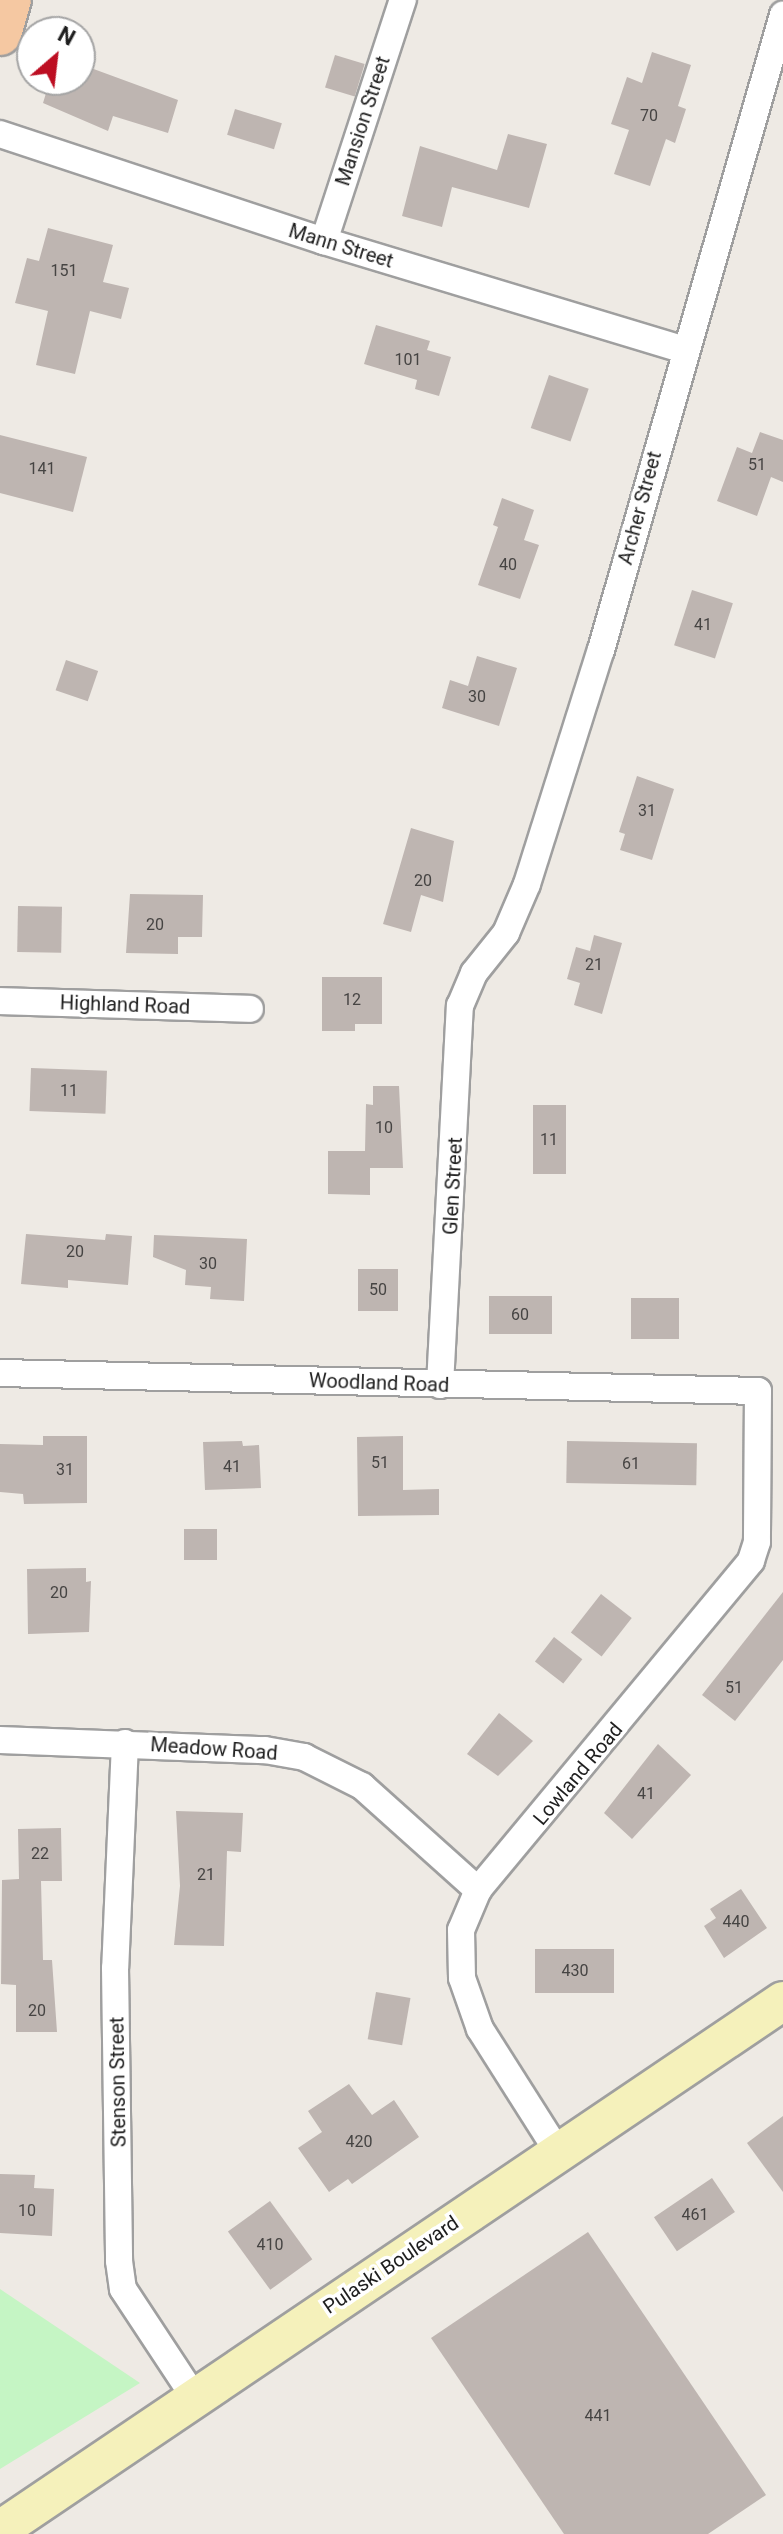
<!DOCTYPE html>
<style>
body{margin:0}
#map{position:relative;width:783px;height:2534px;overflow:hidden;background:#eeeae4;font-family:Roboto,sans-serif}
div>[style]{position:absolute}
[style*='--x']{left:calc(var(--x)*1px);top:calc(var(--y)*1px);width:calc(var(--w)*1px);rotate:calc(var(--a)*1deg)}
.park>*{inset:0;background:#c5f5c4}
.building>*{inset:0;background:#beb5b1;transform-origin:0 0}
.roads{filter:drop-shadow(2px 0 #9f9f9f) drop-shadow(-2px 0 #9f9f9f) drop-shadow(0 2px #9f9f9f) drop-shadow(0 -2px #9f9f9f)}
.street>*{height:26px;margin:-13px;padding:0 13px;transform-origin:13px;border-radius:13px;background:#fff}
.secondary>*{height:38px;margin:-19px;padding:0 19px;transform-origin:19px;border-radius:19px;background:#f5f1bb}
.primary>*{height:42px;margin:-21px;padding:0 21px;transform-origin:21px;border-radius:21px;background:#f5c8a2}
span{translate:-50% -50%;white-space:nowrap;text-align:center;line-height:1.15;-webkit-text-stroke:7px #fff;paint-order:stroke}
.number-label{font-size:16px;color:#464443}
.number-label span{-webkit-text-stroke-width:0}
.street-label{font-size:20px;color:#1e1e1e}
.north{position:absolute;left:16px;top:16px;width:80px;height:80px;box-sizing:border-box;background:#fff;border:2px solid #a5a5a5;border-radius:50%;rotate:28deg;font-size:22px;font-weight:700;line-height:32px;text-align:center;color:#1e1e1e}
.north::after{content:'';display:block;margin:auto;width:28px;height:36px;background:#bd0e22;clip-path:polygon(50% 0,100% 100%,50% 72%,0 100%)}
</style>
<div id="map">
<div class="park">
<div style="clip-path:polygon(0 2289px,140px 2383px,0 2469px)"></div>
</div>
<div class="building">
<div style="clip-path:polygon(652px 52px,691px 65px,678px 106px,686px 109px,675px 143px,666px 139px,650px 186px,614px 174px,629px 130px,611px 124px,627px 77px,642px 83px)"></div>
<div style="left:335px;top:55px;width:31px;height:34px;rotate:17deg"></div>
<div style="clip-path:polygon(80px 64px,178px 100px,168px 133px,113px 116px,108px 131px,43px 103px,50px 80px,80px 80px)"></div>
<div style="left:235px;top:109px;width:49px;height:27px;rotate:17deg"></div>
<div style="clip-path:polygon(508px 134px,547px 144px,529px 208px,452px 187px,442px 227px,402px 216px,420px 146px,497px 170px)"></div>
<div style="clip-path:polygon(48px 228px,113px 245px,103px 282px,129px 288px,121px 319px,90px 311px,75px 374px,36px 365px,48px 311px,15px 303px,27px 258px,39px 261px)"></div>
<div style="clip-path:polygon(376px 325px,430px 341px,427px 350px,451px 357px,439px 396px,415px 389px,417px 380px,364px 364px)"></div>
<div style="left:549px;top:375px;width:42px;height:56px;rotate:19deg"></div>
<div style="clip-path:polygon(760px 432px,783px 440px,783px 482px,771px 477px,757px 516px,717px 501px,737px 447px,752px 453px)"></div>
<div style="clip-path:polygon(0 435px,87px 457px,73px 512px,0 493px)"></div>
<div style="clip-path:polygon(502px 498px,534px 510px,524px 540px,539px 545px,520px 599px,478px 585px,498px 527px,493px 525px)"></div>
<div style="left:692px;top:590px;width:43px;height:58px;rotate:18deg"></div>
<div style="clip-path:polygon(477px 656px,517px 668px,499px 726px,442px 708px,450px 680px,468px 686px)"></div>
<div style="left:66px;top:660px;width:34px;height:32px;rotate:19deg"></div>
<div style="clip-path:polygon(637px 776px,674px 789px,652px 860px,620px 850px,625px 834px,619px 832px)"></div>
<div style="clip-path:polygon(411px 828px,454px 841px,443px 902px,421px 895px,411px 932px,383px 924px)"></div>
<div style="clip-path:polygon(130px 894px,203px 895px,202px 937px,178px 937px,178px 954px,126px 953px)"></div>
<div style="left:18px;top:906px;width:44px;height:46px;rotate:1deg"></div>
<div style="clip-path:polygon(594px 935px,622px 943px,602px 1014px,574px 1005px,580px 983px,567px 979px,576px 947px,590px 951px)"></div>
<div style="clip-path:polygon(322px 977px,382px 977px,382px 1024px,355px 1024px,355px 1031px,322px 1031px)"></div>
<div style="left:31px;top:1068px;width:76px;height:43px;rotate:2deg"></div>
<div style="clip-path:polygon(373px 1086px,399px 1086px,403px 1168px,370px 1168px,370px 1195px,328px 1194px,328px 1151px,365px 1151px,366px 1104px,373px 1105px)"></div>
<div style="left:533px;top:1105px;width:33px;height:69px"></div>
<div style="clip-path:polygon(26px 1234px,105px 1240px,106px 1234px,132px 1236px,128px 1285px,68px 1280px,68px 1288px,21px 1284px)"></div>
<div style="clip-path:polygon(154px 1235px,247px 1239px,244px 1301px,210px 1299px,211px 1287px,185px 1285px,186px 1270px,153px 1257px)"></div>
<div style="left:358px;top:1269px;width:40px;height:42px"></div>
<div style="left:489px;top:1296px;width:63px;height:38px"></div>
<div style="left:631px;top:1298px;width:48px;height:41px"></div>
<div style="clip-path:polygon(43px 1436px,87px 1436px,87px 1503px,24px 1504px,23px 1494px,0 1492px,0 1444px,43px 1445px)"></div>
<div style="clip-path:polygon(403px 1436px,403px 1490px,439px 1489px,439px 1515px,358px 1516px,357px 1437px)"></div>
<div style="clip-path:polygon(242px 1441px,243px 1446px,259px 1445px,261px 1488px,205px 1490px,203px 1442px)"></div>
<div style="left:567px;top:1441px;width:130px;height:42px;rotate:1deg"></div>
<div style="left:184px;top:1529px;width:33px;height:31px"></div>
<div style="clip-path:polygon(86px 1568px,86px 1582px,91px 1581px,89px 1632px,28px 1634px,27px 1569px)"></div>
<div style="clip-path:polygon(783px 1592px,783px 1660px,735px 1721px,702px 1695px)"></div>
<div style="left:601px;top:1594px;width:39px;height:49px;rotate:38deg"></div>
<div style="left:554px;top:1637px;width:36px;height:31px;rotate:38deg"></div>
<div style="clip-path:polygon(499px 1713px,533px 1741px,498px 1776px,467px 1754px)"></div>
<div style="clip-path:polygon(658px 1744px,691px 1775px,632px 1839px,604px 1813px)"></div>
<div style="clip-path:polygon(176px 1811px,243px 1813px,241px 1852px,227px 1851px,224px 1946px,174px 1945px,180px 1886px)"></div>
<div style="clip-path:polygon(61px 1828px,62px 1881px,41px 1881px,43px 1960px,52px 1960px,57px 2032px,16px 2032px,16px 1985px,1px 1984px,2px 1880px,19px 1879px,18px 1829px)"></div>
<div style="clip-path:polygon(741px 1889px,767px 1928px,724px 1958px,704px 1926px,716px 1918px,710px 1909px)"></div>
<div style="left:535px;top:1949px;width:79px;height:44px"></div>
<div style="left:376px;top:1992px;width:35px;height:48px;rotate:10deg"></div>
<div style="clip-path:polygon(349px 2084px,372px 2115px,394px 2100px,419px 2137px,352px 2184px,348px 2179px,329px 2192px,298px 2148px,322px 2132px,308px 2111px)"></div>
<div style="clip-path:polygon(783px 2116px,783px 2192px,747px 2143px)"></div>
<div style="clip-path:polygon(0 2174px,35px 2175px,34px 2188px,54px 2189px,52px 2236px,0 2233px)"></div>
<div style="left:712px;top:2178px;width:41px;height:70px;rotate:56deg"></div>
<div style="left:270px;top:2201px;width:72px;height:52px;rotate:54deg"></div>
<div style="clip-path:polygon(588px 2232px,766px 2495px,708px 2534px,564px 2534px,431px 2338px)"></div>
</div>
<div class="roads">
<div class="street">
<div style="--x:0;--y:134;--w:341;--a:18.3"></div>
<div style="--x:324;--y:241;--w:376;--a:16.8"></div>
<div style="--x:324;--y:241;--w:254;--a:-71.9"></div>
<div style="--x:0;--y:1001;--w:250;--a:1.8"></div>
<div style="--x:0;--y:1373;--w:758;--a:1.36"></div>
<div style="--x:758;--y:1391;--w:151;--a:90.4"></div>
<div style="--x:757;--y:1542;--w:20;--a:108"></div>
<div style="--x:751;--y:1561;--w:428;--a:129.7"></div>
<div style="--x:478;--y:1890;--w:43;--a:113"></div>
<div style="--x:461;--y:1930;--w:48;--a:88.8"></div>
<div style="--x:462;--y:1978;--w:54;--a:70.6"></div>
<div style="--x:480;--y:2029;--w:146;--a:57.6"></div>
<div style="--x:440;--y:1385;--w:380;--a:-87"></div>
<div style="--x:460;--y:1006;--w:36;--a:-67"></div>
<div style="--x:474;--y:973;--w:51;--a:-51.3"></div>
<div style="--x:506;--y:933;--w:53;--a:-66.8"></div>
<div style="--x:527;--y:884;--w:245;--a:-72.5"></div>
<div style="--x:601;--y:650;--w:661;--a:-74.01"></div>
<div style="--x:0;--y:1740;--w:265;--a:2.2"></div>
<div style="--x:265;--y:1750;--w:40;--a:10"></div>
<div style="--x:304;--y:1757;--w:65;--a:26.6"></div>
<div style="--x:362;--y:1786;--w:156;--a:41.9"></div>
<div style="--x:125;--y:1743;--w:225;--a:92.5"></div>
<div style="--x:115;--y:1968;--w:293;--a:89.2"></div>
<div style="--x:119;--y:2261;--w:28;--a:82"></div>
<div style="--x:123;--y:2289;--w:131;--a:56.6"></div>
</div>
<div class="secondary">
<div style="--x:0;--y:2530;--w:945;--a:-34.04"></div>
</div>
<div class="primary">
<div style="--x:0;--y:34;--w:35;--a:-74"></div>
</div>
</div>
<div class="number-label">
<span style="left:649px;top:116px">70</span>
<span style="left:64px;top:271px">151</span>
<span style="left:408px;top:360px">101</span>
<span style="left:757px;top:465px">51</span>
<span style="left:42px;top:469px">141</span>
<span style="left:508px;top:565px">40</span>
<span style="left:703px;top:625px">41</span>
<span style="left:477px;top:697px">30</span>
<span style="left:647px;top:811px">31</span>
<span style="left:423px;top:881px">20</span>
<span style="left:155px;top:925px">20</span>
<span style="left:594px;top:965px">21</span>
<span style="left:352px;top:1000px">12</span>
<span style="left:69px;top:1091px">11</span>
<span style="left:384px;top:1128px">10</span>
<span style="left:549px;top:1140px">11</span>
<span style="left:75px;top:1252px">20</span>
<span style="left:208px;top:1264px">30</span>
<span style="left:378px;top:1290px">50</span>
<span style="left:520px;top:1315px">60</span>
<span style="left:380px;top:1463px">51</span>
<span style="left:631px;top:1464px">61</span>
<span style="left:232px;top:1467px">41</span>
<span style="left:65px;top:1470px">31</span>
<span style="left:59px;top:1593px">20</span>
<span style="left:734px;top:1688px">51</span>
<span style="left:646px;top:1794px">41</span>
<span style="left:40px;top:1854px">22</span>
<span style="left:206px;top:1875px">21</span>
<span style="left:736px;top:1922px">440</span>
<span style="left:575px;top:1971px">430</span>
<span style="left:37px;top:2011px">20</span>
<span style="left:359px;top:2142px">420</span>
<span style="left:27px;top:2211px">10</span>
<span style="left:695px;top:2215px">461</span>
<span style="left:270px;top:2245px">410</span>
<span style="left:598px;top:2416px">441</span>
</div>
<div class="street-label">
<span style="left:363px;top:121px;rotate:-72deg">Mansion Street</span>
<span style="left:341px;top:246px;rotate:17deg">Mann Street</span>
<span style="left:640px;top:508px;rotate:-75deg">Archer Street</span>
<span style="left:125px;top:1005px;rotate:2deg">Highland Road</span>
<span style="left:453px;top:1186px;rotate:-87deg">Glen Street</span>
<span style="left:379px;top:1383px;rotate:2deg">Woodland Road</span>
<span style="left:214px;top:1749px;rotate:4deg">Meadow Road</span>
<span style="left:578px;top:1774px;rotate:-50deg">Lowland Road</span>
<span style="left:118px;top:2082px;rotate:-91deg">Stenson Street</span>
<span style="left:391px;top:2265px;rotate:-34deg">Pulaski Boulevard</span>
</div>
<div class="north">N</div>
</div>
